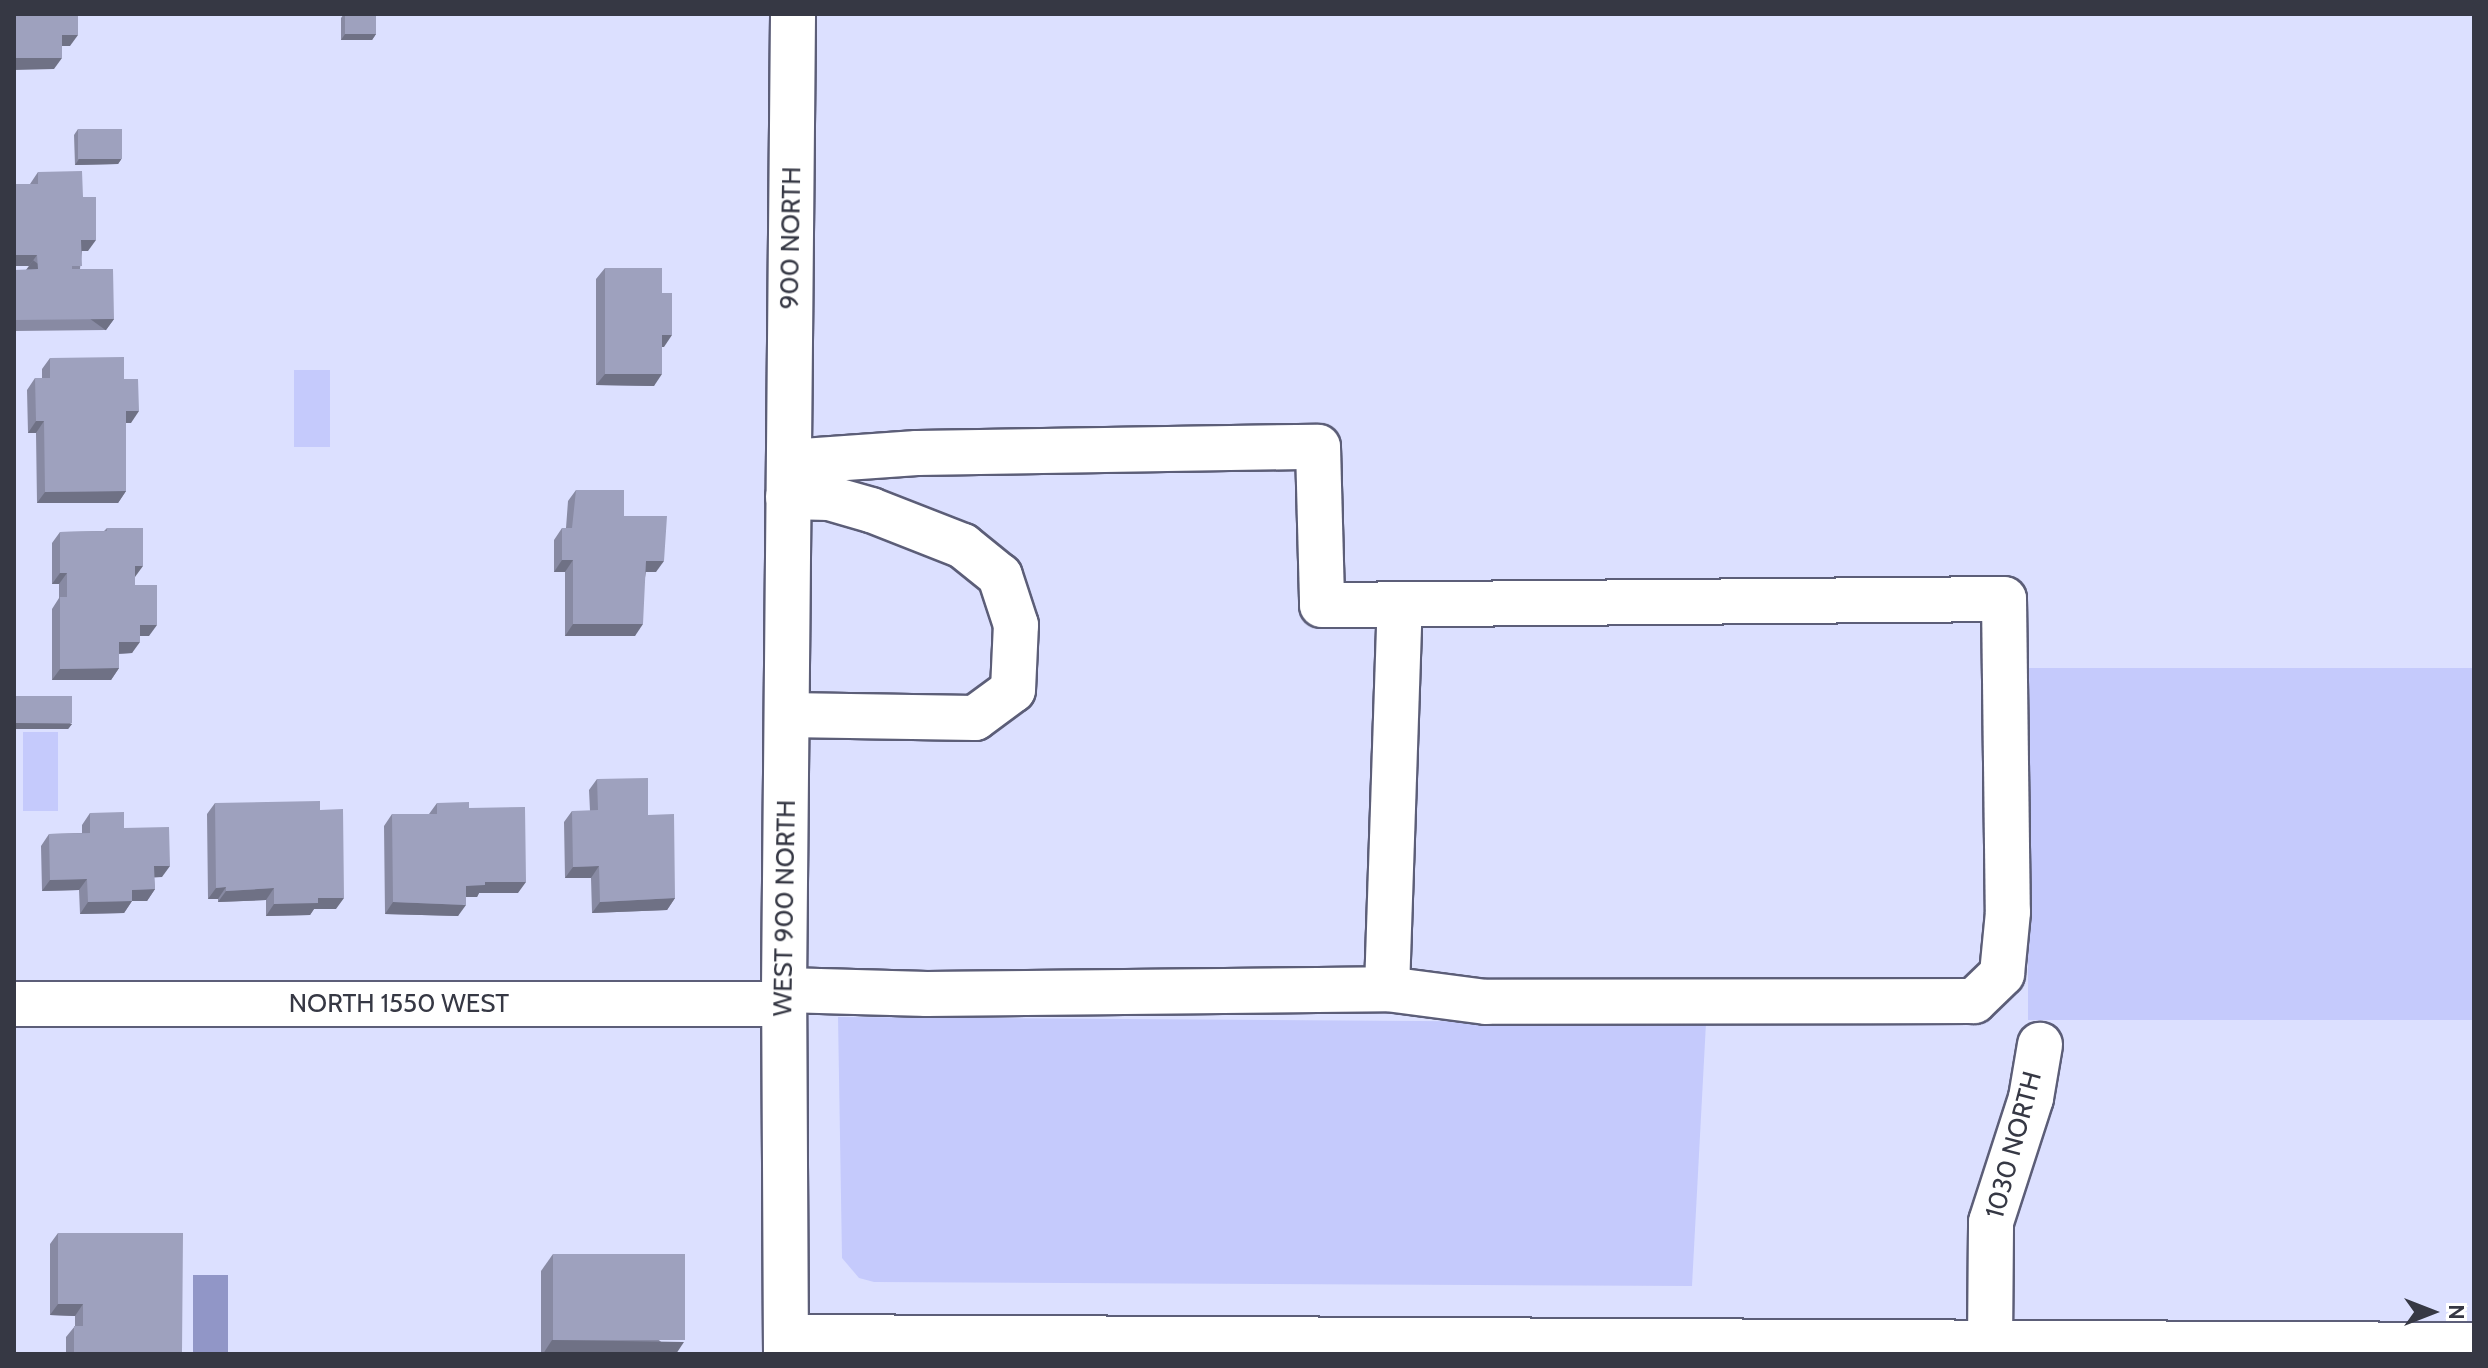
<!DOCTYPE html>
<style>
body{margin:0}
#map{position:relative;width:2488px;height:1368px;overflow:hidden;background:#dce0ff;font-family:Cabin,sans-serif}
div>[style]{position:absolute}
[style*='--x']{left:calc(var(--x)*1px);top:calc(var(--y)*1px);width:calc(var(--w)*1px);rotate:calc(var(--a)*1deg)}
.green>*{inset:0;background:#c5cafc;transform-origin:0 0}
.water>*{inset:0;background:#9196c7;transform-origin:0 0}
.roads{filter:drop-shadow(2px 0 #5c5e78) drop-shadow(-2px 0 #5c5e78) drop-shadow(0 2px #5c5e78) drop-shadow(0 -2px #5c5e78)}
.minor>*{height:44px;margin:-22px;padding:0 22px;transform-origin:22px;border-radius:22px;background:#fff}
.wall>*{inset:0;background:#888aa3}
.shaded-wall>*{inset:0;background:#6f7185;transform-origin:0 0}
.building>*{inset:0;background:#9ea1be;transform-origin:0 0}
span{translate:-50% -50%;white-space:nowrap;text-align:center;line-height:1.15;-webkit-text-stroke:6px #fff;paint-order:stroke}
.street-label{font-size:26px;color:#363844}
.frame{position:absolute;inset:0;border:16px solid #363844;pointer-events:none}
.north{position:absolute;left:2392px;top:1272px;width:80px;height:80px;-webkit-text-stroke:6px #fff;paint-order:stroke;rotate:90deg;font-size:22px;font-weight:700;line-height:32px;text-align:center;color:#363844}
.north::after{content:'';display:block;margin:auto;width:28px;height:36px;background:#363844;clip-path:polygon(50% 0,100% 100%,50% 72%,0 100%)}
</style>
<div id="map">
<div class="green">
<div style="left:294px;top:370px;width:36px;height:77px"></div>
<div style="left:2028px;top:668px;width:446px;height:352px"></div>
<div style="left:23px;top:732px;width:35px;height:79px"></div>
<div style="clip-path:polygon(838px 1017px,1706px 1023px,1692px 1286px,874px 1282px,859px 1278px,842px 1258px)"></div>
</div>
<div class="water">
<div style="left:193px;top:1275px;width:35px;height:79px"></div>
</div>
<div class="roads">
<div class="minor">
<div style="--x:789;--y:462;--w:128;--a:-4"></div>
<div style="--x:917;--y:453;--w:401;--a:-0.9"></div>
<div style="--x:1318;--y:447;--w:158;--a:88.5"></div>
<div style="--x:1322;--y:605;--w:682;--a:-0.5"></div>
<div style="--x:2004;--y:599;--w:313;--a:89.3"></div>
<div style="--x:2008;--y:912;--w:62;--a:95.5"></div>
<div style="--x:2002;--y:974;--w:39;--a:136"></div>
<div style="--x:1974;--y:1001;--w:488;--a:179.9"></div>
<div style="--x:1486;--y:1002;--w:100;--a:-172.5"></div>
<div style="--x:787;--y:715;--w:188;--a:0.9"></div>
<div style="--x:975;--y:718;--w:47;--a:-36.4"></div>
<div style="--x:1013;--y:690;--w:65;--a:-87.4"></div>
<div style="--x:1016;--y:625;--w:52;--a:-108.1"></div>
<div style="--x:1000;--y:576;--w:48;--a:-141"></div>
<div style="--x:963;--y:546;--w:99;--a:-158.6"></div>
<div style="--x:871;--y:510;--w:44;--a:-164.1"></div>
<div style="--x:829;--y:498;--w:41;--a:-178.6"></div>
<div style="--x:784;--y:990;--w:143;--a:1.6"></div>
<div style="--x:927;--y:994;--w:460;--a:-0.6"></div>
<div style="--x:1387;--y:989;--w:385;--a:-88.1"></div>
<div style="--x:14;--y:1004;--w:770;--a:0"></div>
<div style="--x:786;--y:1337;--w:1688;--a:0.27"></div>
<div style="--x:1990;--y:1342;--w:120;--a:-89.5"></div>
<div style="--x:1991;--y:1222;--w:130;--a:-72.1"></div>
<div style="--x:2031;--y:1098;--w:54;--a:-80.4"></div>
<div style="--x:786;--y:1354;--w:364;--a:-90.3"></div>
<div style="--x:784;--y:990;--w:976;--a:-89.47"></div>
</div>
</div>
<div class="wall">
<div style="clip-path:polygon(344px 14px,376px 14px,376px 34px,372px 40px,341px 40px,341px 18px)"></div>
<div style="clip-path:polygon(78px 129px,122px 158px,118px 164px,75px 165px,74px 135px)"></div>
<div style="clip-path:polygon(38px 172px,83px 197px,88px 251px,82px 251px,80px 269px,114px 319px,106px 330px,14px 331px,14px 270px,29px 270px,29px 266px,14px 266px,14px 184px,30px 184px)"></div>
<div style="clip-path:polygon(605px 268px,664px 347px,662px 347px,654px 386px,596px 385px,596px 279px)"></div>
<div style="clip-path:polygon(50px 358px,124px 379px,131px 423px,126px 423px,126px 491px,118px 503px,37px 503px,36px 433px,28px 433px,27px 390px,35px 378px,42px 378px,42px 369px)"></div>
<div style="clip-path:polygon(576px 490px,624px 516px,656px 572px,646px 572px,635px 636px,565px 636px,565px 572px,554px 572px,554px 540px,562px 528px,566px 528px,568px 501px)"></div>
<div style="clip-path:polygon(107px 528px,135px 577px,135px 585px,149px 636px,140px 636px,132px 653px,119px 654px,119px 668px,111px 680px,52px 680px,52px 609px,59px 598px,59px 584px,52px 584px,52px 543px,60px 532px,104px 531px)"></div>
<div style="clip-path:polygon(16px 696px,72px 724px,68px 729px,14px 729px,14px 699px)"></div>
<div style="clip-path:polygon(597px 779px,648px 815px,675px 898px,667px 910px,592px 913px,591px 878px,565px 878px,564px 822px,572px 811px,590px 811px,589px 790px)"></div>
<div style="clip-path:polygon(215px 803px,320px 810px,336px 909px,314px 909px,310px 915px,266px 916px,266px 900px,218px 902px,218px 899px,208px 899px,207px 814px)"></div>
<div style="clip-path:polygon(437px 803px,469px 808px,518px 893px,479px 893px,477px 897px,466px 897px,458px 916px,385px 914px,384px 826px,392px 814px,429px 814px)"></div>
<div style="clip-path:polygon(90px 813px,124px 828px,162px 877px,154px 877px,155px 889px,147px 901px,132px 901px,124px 913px,80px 914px,79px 890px,42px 891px,41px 846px,49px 834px,82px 833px,82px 825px)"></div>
<div style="clip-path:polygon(58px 1233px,182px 1354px,66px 1354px,66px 1337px,75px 1326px,75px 1316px,50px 1315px,50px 1244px)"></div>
<div style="clip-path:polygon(553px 1254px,676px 1354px,541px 1354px,541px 1271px)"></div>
</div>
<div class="shaded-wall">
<div style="clip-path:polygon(345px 34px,376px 34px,372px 40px,341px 40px)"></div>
<div style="clip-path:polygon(62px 35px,78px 35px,70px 46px,54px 46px)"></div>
<div style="clip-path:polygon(14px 58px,62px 58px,54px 69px,14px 70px)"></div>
<div style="clip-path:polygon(122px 158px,118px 164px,75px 165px,79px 159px)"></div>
<div style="clip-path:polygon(81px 240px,96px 240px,88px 251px,73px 251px)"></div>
<div style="clip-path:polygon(14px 255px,37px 255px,29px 266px,14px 266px)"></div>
<div style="left:114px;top:319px;width:14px;height:100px;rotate:126deg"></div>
<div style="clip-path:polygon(662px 335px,672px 335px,664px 347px,654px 347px)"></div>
<div style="clip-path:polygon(605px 374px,662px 374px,654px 386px,596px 385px)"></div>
<div style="clip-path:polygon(126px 411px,139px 411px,131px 423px,118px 423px)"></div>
<div style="clip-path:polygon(36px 421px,44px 421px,36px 433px,28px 433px)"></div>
<div style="clip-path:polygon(126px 491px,118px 503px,37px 503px,45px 492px)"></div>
<div style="clip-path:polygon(562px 560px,573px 560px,565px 572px,554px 572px)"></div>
<div style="clip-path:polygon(646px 561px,664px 561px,656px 572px,638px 572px)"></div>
<div style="clip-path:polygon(135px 566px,143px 566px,135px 577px)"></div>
<div style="clip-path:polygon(60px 573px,67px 573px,59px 584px,52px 584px)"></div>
<div style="clip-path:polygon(573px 624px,643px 624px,635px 636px,565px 636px)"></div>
<div style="clip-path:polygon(140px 625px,157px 625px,149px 636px,132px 636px)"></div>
<div style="clip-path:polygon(119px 642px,140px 642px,132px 653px,111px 654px)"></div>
<div style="clip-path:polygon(119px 668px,111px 680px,52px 680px,60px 669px)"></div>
<div style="clip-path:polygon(16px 723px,72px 724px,68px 729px,14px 729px)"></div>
<div style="clip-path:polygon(154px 866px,170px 866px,162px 877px,146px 878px)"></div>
<div style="clip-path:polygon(599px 866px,591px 878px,565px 878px,573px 867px)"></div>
<div style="clip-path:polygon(87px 879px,79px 890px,42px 891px,50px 880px)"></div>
<div style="clip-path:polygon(485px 882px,526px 882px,518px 893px,479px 893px,477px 897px,458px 897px,466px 886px)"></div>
<div style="clip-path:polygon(226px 887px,218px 899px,208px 899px,216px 888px)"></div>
<div style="clip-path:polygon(274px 888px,266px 900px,218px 902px,226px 891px)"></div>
<div style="clip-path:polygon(155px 889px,147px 901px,124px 901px,132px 890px)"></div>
<div style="clip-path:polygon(318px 898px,344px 898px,336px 909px,314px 909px,310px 915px,266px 916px,274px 904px)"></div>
<div style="clip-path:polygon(675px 898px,667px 910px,592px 913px,600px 902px)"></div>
<div style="clip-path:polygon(132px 901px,124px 913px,80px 914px,88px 902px)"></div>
<div style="clip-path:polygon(393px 902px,466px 905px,458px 916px,385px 914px)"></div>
<div style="clip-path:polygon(58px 1304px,83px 1304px,75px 1316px,50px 1315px)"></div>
<div style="clip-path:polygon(552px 1340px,684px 1342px,676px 1354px,543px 1354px)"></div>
</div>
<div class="building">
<div style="clip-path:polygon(14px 14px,78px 14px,78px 35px,62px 35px,62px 58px,14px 58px)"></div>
<div style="left:345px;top:14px;width:31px;height:20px"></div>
<div style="left:78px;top:129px;width:44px;height:30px"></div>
<div style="clip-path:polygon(82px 171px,83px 197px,96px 197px,96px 240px,81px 240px,82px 266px,72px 266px,72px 269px,113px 269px,114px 319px,14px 320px,14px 270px,38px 269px,37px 255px,14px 255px,14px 184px,38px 184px,38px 172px)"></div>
<div style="clip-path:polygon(605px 268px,662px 268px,662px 293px,672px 293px,672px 335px,662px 335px,662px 374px,605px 374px)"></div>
<div style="clip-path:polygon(124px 357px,124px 379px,138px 379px,139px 411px,126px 411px,126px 491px,45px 492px,44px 421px,36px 421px,35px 378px,50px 378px,50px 358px)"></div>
<div style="clip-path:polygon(576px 490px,624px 490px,624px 516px,667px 516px,664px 561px,646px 561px,643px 624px,573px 624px,573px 560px,562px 560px,562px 528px,572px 528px)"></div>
<div style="clip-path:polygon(107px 528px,143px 528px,143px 566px,135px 566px,135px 585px,157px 585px,157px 625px,140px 625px,140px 642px,119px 642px,119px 668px,60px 669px,60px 597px,67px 597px,67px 573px,60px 573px,60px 532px,107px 531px)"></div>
<div style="left:16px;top:696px;width:56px;height:27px"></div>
<div style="clip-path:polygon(648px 778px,648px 815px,674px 814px,675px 898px,600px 902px,599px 866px,573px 867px,572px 811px,598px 810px,597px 779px)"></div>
<div style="clip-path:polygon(320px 801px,320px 810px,343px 809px,344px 898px,318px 898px,318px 903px,274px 904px,274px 888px,226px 891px,226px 887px,216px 888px,215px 803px)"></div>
<div style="clip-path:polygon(469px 802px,469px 808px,525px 807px,526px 882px,485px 882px,485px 885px,466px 886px,466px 905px,393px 902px,392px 814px,437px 814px,437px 803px)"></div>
<div style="clip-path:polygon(124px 812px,124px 828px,169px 827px,170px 866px,154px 866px,155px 889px,132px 890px,132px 901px,88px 902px,87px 879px,50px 880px,49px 834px,90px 833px,90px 813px)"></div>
<div style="clip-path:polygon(58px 1233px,183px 1233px,182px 1354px,74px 1354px,74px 1326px,83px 1326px,83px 1304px,58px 1304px)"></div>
<div style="left:553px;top:1254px;width:132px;height:86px"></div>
</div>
<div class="street-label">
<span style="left:791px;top:238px;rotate:-89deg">900 NORTH</span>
<span style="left:785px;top:908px;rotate:-89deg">WEST 900 NORTH</span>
<span style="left:399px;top:1004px">NORTH 1550 WEST</span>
<span style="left:2014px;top:1145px;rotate:-75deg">1030 NORTH</span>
</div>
<div class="frame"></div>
<div class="north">N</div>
</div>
